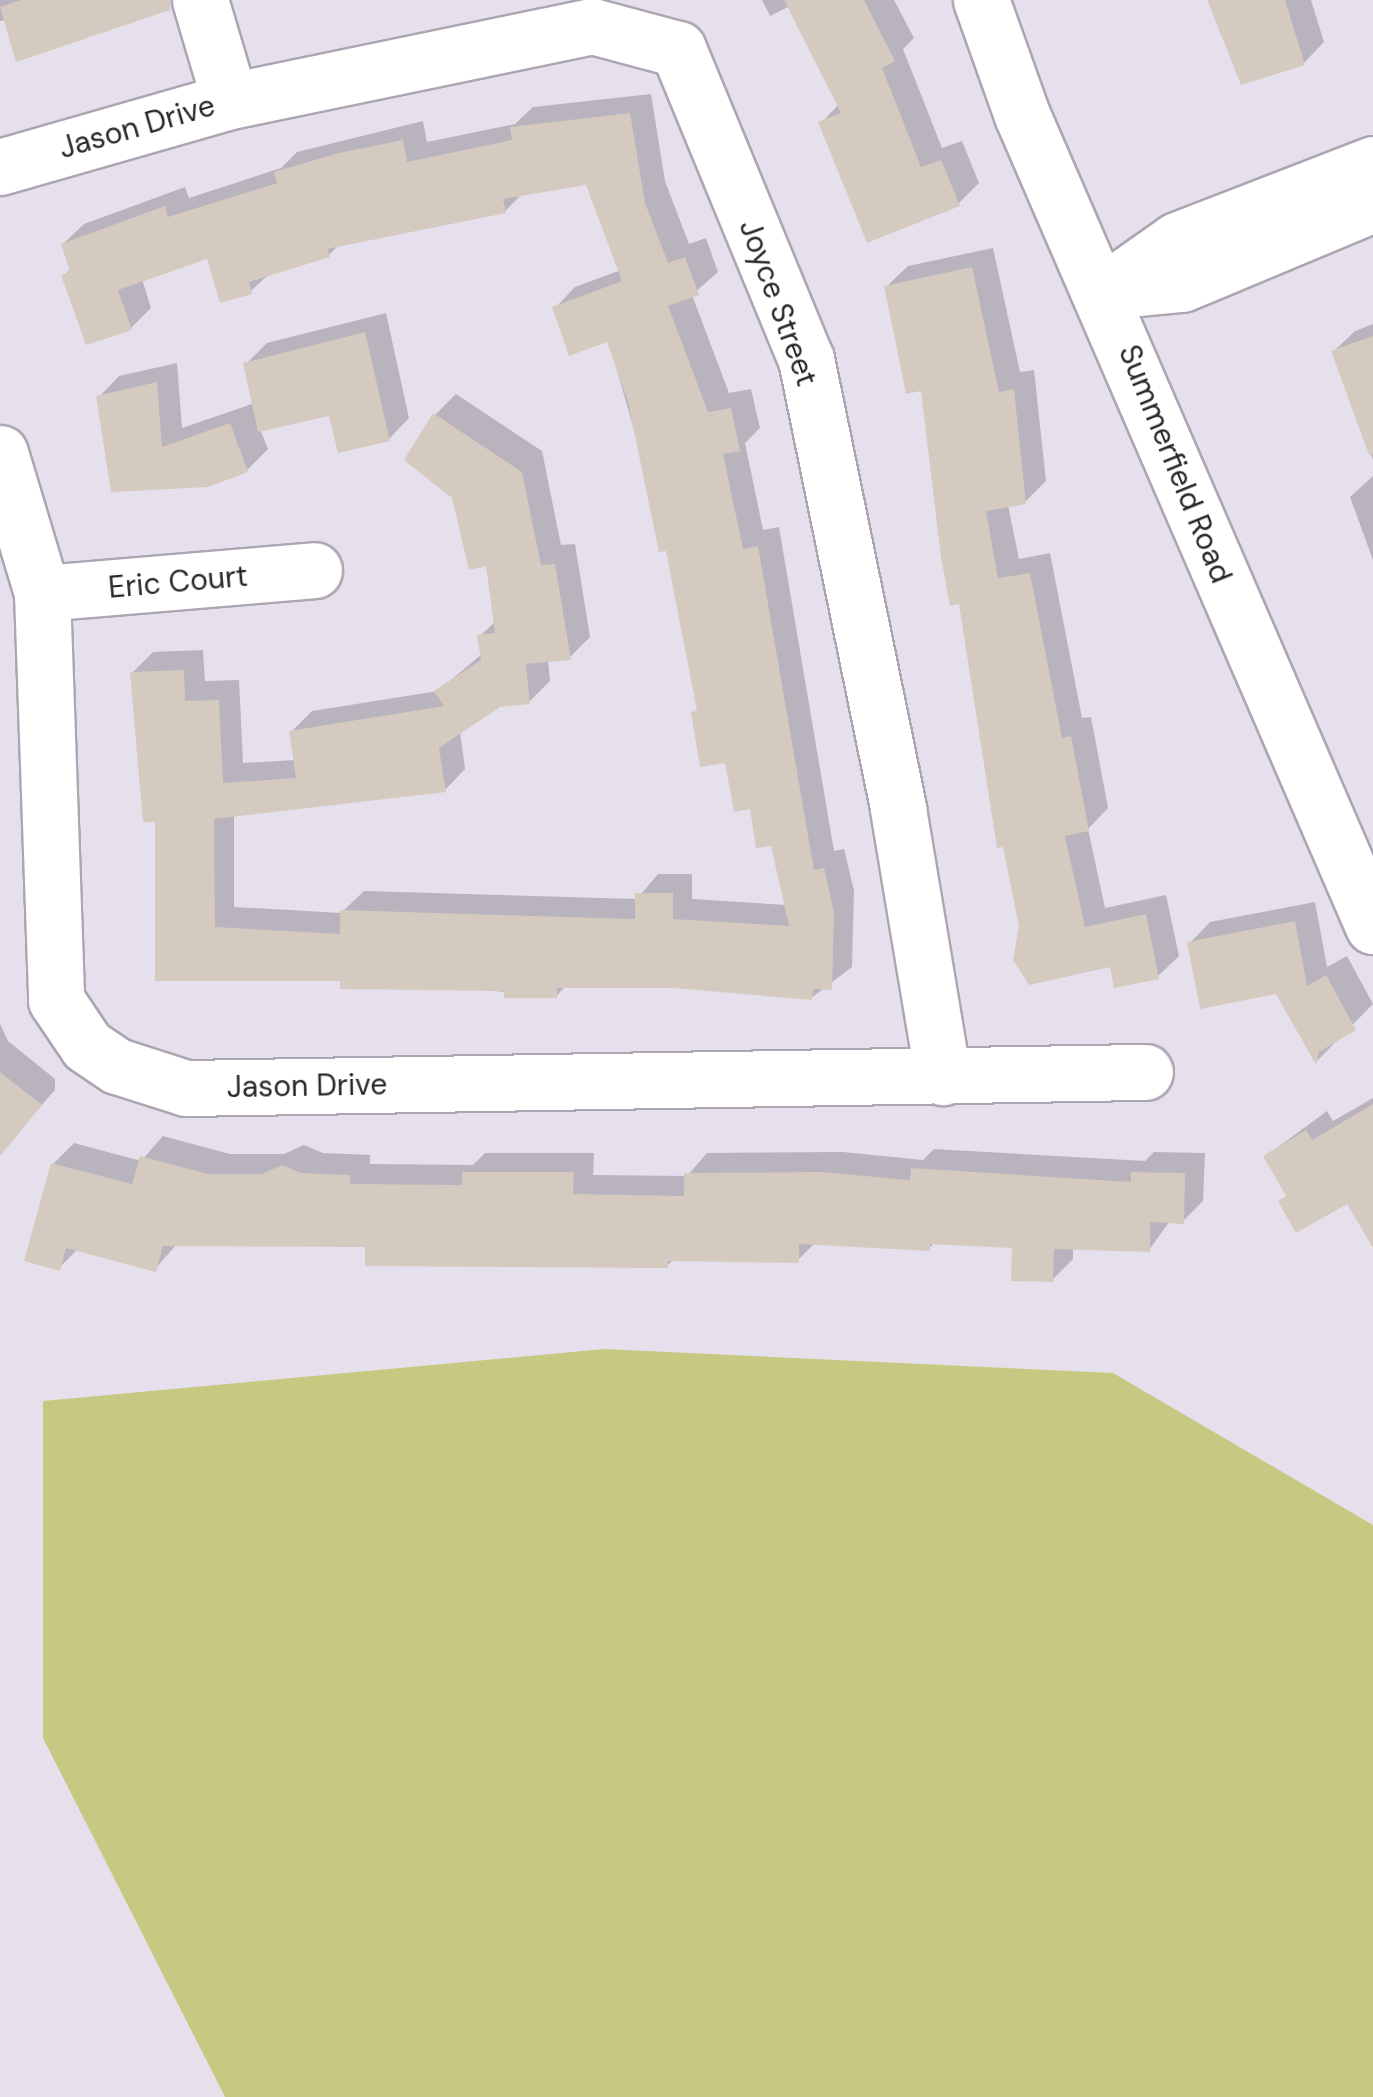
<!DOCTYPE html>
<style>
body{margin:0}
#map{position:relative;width:1373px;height:2097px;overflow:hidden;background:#e6e0ed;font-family:"DM Sans",sans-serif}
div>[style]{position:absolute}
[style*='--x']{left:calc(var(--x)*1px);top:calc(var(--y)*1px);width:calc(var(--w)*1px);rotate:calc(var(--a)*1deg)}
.green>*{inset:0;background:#c7c983}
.shadow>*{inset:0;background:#0003}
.building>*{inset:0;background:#d4cabf}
.roads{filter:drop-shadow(2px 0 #aca6b2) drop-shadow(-2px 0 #aca6b2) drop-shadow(0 2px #aca6b2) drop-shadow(0 -2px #aca6b2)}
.minor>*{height:55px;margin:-27.5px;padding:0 27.5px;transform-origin:27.5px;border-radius:27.5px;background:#fff}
span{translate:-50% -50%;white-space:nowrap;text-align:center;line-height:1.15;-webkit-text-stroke:8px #fff;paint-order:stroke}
.street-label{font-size:30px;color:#27252a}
</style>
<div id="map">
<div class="green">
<div style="clip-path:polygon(604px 1349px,1113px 1373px,1373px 1525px,1373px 2097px,225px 2097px,43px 1738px,43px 1401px)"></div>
</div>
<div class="shadow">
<div style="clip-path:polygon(0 0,148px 0,0 21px)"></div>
<div style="clip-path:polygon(762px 0,894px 0,914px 38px,903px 49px,942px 148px,962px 141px,979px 183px,958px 204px,821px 123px,839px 104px,790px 6px,770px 16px)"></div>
<div style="clip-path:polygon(1211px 0,1311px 0,1324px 42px,1304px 63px)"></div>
<div style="clip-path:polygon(651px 94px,665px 181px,689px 244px,706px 238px,718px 272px,692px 295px,729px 393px,751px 389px,760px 428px,745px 443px,763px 530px,779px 527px,834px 851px,844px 849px,854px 891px,852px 967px,811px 998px,673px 986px,566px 986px,556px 996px,342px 979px,157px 979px,157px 819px,132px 673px,153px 652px,203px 650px,205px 681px,239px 680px,243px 763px,296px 760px,292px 731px,312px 711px,438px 691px,482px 654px,480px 636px,496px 621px,489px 563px,435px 415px,456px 394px,542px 451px,561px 545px,575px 544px,590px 637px,569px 658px,548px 660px,550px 681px,529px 702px,499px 705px,460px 731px,465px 769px,445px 790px,234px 814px,234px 907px,341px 913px,364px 891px,637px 899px,658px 874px,692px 874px,692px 899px,787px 905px,773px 843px,694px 713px,699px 708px,668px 548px,608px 339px,555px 308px,575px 287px,621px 270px,588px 182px,523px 193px,505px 211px,340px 244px,329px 255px,270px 273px,251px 291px,209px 255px,142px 279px,151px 308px,131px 328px,64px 276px,72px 268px,63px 244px,84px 224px,185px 187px,189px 198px,281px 168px,297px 152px,423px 121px,427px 142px,515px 124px,533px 107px)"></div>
<div style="clip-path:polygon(993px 248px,1020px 372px,1034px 370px,1046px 481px,1025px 502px,1008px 505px,1019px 559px,1050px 553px,1082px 718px,1091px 717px,1108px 808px,1088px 829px,1105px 908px,1166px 895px,1179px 956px,1158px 976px,1022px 926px,923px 388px,887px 286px,908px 266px)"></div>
<div style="clip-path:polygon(386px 313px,409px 418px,389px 439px,331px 413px,260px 429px,268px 449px,247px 470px,207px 485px,99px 397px,119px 376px,177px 363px,182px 428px,255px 403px,246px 364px,267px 343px)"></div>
<div style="clip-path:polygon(1373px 324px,1373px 460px,1334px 351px,1355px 331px)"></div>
<div style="clip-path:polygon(1373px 476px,1373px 560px,1350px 497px)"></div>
<div style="clip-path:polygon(1315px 902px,1327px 967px,1347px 956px,1373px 1004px,1317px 1061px,1277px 991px,1190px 943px,1210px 922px)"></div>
<div style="clip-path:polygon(0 1024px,8px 1041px,55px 1079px,55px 1090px,0 1152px)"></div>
<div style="clip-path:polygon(1373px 1098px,1373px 1232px,1348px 1201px,1288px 1195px,1266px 1156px,1327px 1111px,1333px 1121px)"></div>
<div style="clip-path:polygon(163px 1136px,230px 1154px,284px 1154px,304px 1145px,323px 1153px,370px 1155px,370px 1164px,473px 1165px,485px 1153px,594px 1153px,593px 1175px,687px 1176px,707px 1153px,843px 1152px,923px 1160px,934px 1149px,1145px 1161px,1154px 1152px,1205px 1153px,1203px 1201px,1183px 1221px,1170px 1221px,1149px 1250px,1073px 1247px,1073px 1259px,1052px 1280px,1014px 1245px,936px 1241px,929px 1248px,816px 1242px,798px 1260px,674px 1259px,667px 1266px,368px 1245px,177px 1244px,155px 1269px,78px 1249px,59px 1268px,53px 1164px,74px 1143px,141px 1161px)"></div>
</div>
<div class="building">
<div style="clip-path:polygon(21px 0,170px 0,170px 10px,16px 62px,0 7px)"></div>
<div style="clip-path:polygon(784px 0,864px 0,895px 61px,882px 68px,921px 167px,941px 160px,960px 206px,867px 243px,818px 122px,841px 113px)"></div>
<div style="clip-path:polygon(1207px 0,1285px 0,1305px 65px,1241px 85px)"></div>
<div style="clip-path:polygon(630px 113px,645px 203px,668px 263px,685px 257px,699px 295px,668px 306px,708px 412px,731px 408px,740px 451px,723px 454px,743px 549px,758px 546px,814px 870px,824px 868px,834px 913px,832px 990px,813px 989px,812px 1000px,673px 988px,557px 988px,557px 998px,504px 998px,504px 991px,340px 989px,340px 981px,155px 981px,155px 822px,143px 822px,130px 672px,184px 670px,185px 701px,219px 700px,223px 783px,296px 778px,289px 731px,444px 706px,434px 691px,481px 660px,477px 635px,495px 633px,486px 566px,469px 570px,452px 498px,404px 460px,433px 413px,522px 472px,541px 565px,555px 564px,571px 660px,526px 664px,530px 704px,500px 707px,439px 748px,446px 792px,214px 819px,215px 927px,340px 934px,340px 910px,635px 919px,635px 893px,673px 893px,673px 919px,789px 926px,771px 846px,756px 848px,750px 809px,734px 812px,725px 763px,700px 767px,691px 712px,697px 711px,666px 551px,659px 552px,628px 402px,607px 342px,569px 356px,552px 307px,622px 281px,586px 185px,503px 199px,506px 213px,327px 249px,330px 257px,249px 282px,252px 294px,220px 303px,207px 259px,118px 290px,132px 330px,86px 345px,61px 275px,70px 272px,61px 244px,165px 206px,168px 217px,277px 183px,274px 172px,339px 153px,403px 140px,407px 162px,512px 140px,510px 127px)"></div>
<div style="clip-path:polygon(972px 267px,999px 392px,1014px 389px,1026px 504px,986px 511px,998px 578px,1030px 573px,1062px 738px,1071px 736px,1089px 831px,1065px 836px,1085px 927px,1146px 914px,1159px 979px,1114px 988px,1110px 967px,1029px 985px,1013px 960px,1019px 926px,1003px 847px,997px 848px,959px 604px,950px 606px,941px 557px,921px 391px,906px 394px,884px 286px)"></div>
<div style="clip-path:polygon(365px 332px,390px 441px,338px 453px,329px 416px,258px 432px,243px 363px)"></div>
<div style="clip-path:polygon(1373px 336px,1373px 454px,1369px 455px,1331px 351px)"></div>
<div style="clip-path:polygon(157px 382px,162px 447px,230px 423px,248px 472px,208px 487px,111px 492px,96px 396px)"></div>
<div style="clip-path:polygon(1295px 921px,1307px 986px,1326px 975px,1356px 1030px,1319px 1052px,1316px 1065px,1276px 994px,1200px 1009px,1187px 942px)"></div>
<div style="clip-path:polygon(0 1072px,42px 1105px,0 1156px)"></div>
<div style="clip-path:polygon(1373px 1104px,1373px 1248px,1347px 1204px,1296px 1233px,1278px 1201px,1286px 1196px,1263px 1156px,1306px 1130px,1312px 1140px)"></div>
<div style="clip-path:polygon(140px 1156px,208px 1174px,262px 1174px,282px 1165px,301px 1173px,350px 1175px,350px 1184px,462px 1185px,462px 1172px,574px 1172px,573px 1194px,684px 1196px,684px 1173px,821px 1172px,910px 1180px,911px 1168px,1131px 1182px,1131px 1172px,1185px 1173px,1184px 1224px,1150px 1222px,1150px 1252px,1054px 1249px,1053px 1282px,1011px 1281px,1012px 1248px,930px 1244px,930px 1251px,799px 1244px,799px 1263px,668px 1261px,668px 1268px,365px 1266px,365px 1247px,163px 1246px,156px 1272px,66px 1248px,60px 1271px,24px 1261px,51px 1163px,132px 1184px)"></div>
</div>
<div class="roads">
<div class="minor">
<div style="--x:200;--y:0;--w:105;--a:73.5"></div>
<div style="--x:981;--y:0;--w:122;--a:70.4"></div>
<div style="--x:1022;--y:115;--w:884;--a:66.6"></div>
<div style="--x:0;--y:167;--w:239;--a:-16"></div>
<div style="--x:230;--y:101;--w:370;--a:-11.7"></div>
<div style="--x:592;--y:26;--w:89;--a:15"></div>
<div style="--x:678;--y:49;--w:335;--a:67.6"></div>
<div style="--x:806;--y:359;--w:459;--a:78.4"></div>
<div style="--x:898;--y:809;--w:272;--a:80.5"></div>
<div style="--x:1106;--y:291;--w:76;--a:-5.3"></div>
<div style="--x:1182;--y:284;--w:207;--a:-22.7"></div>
<div style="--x:1103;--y:292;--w:90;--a:-35.1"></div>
<div style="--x:1177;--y:240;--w:210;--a:-21.2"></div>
<div style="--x:0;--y:453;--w:146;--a:73.3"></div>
<div style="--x:42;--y:593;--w:407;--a:88"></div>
<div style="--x:56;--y:1000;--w:55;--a:56"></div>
<div style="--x:87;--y:1046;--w:36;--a:34"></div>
<div style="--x:117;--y:1066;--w:72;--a:17.7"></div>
<div style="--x:186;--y:1088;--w:959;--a:-0.96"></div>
<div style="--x:42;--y:593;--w:273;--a:-4.8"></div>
</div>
</div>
<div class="street-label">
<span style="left:137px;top:127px;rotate:-16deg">Jason Drive</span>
<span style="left:778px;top:303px;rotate:70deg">Joyce Street</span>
<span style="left:1175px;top:464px;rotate:68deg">Summerfield Road</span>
<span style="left:178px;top:582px;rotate:-5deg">Eric Court</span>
<span style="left:307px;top:1086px;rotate:-1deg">Jason Drive</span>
</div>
</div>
